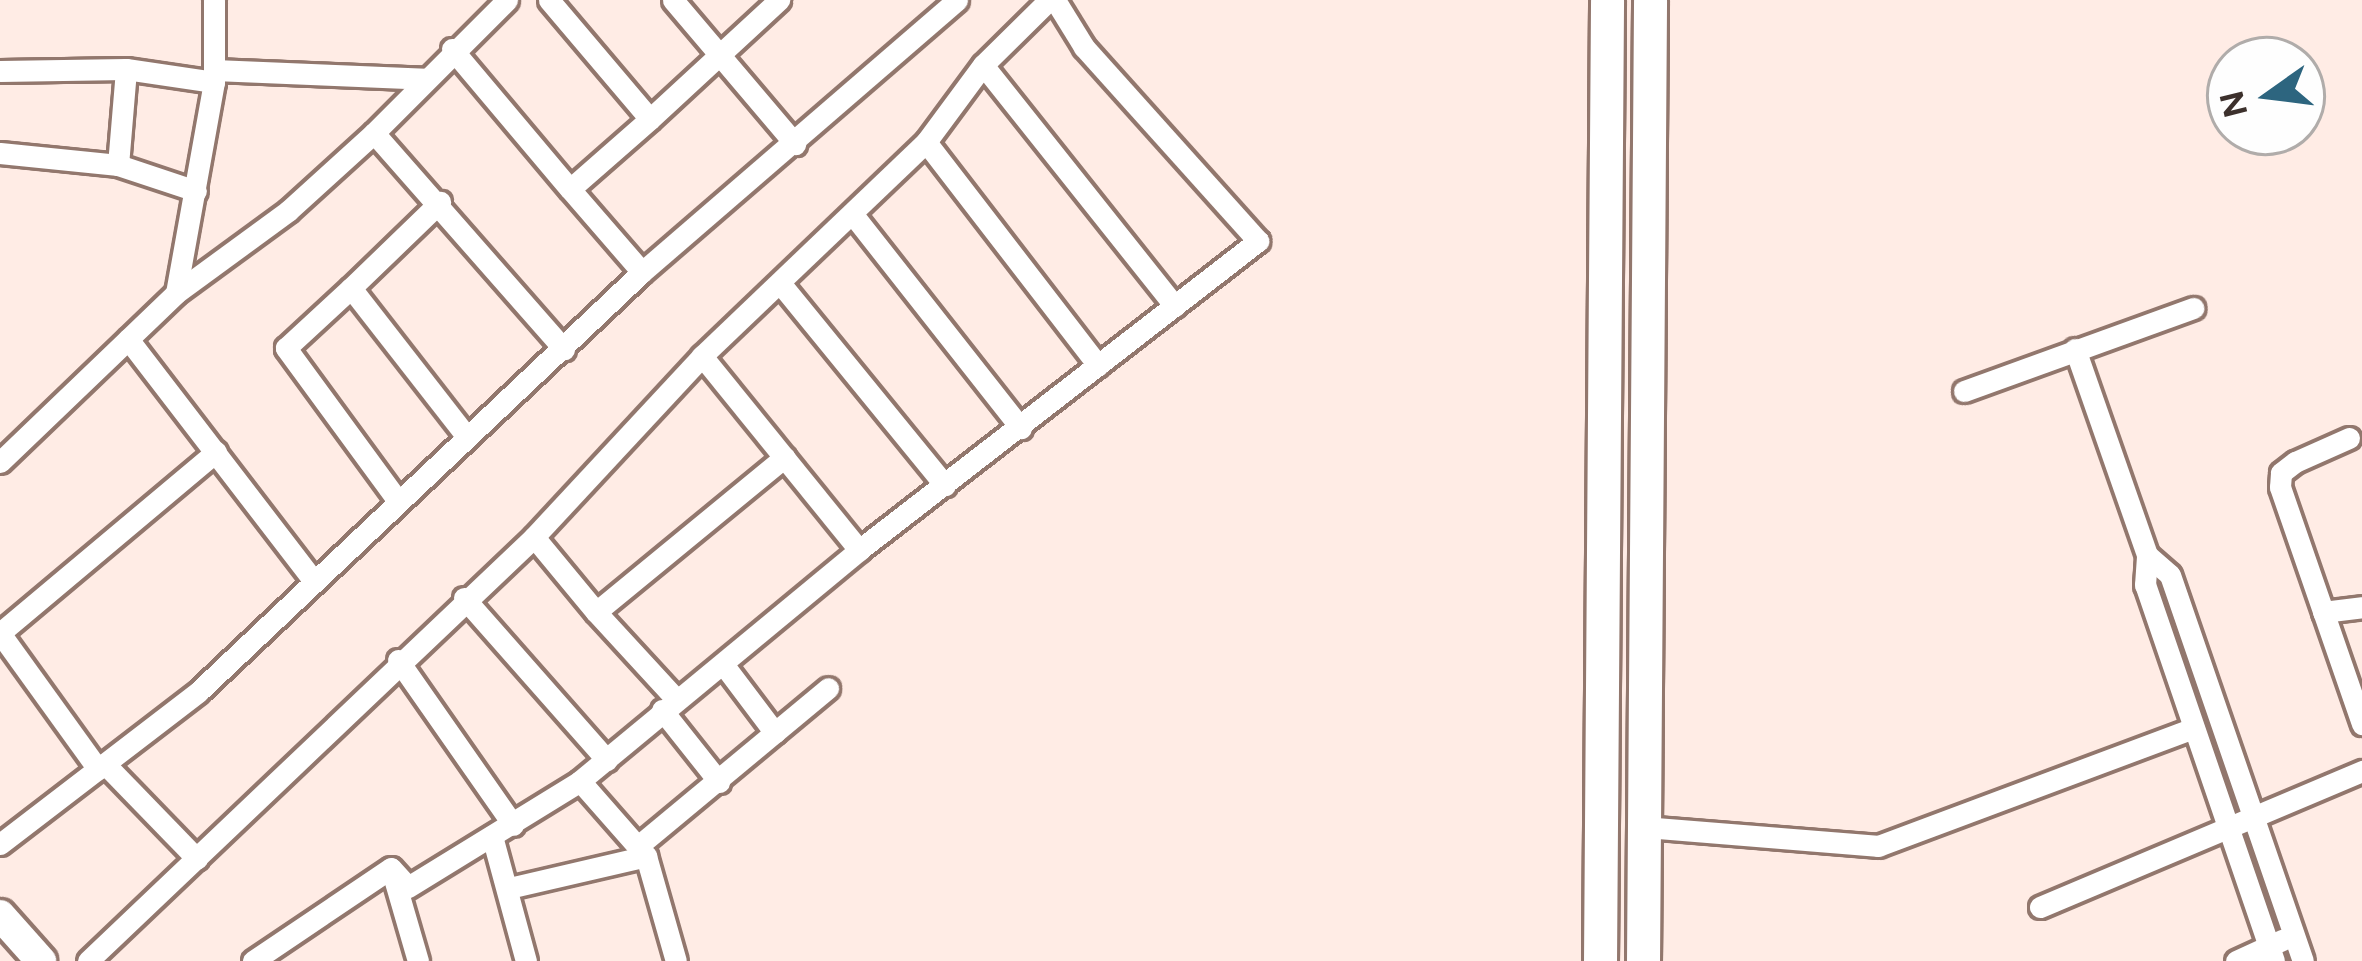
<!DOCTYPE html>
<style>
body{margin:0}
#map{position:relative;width:2362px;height:961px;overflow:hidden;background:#ffece5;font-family:Figtree,sans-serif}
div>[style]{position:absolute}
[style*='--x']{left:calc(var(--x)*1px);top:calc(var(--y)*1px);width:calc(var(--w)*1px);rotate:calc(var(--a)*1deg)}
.roads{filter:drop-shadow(3px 0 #92776d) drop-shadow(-3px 0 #92776d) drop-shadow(0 3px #92776d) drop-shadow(0 -3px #92776d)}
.minor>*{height:21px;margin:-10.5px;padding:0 10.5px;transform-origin:10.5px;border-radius:10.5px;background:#fff}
.primary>*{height:30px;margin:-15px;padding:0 15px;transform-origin:15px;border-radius:15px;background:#fff}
.trunk>*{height:33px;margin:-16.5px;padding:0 16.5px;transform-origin:16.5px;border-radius:16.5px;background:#fff}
span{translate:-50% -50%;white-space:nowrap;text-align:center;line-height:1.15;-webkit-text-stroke:12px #fefefe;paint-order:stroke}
.north{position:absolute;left:2206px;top:36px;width:120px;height:120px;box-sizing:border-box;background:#fefefe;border:3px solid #b0acaa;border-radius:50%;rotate:256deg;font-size:33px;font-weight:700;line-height:48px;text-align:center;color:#3c302c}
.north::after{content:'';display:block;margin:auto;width:42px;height:54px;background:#2d657f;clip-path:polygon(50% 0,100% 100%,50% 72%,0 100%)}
</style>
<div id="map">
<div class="roads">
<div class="minor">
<div style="--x:549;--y:0;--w:156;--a:49.7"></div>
<div style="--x:650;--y:119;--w:106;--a:138.8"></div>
<div style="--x:570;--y:189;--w:110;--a:49.1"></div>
<div style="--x:673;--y:0;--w:189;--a:49.7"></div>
<div style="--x:452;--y:49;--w:183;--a:49.9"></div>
<div style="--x:983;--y:65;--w:308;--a:51.5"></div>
<div style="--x:214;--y:70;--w:211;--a:2.4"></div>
<div style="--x:0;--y:71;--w:126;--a:-0.9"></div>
<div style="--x:126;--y:69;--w:89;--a:8.4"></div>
<div style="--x:650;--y:119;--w:176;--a:-42.7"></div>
<div style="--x:374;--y:133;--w:288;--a:48.7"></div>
<div style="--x:926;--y:142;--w:282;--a:52.4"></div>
<div style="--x:0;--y:153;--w:119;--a:5.8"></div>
<div style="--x:118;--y:165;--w:96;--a:-85.2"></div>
<div style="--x:118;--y:165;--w:82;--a:18.4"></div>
<div style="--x:854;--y:216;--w:270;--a:51.8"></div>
<div style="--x:780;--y:283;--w:261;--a:50.8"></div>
<div style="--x:351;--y:288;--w:124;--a:-44"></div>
<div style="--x:176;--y:293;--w:214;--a:-79.8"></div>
<div style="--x:214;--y:82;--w:82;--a:-90"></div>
<div style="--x:128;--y:339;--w:305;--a:52.5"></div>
<div style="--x:2075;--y:349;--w:218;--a:70.7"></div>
<div style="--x:702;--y:356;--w:250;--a:51"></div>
<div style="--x:1964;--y:391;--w:244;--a:-19.9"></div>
<div style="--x:2349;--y:438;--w:59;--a:156"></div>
<div style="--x:2295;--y:462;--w:18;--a:142"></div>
<div style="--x:2281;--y:473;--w:14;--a:94"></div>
<div style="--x:2280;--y:487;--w:251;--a:70.9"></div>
<div style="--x:0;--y:462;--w:244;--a:-43.8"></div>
<div style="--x:176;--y:293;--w:139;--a:-36.2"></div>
<div style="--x:288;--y:211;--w:116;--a:-42.2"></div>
<div style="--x:374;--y:133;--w:188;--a:-45"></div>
<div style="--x:398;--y:501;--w:190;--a:-126.2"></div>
<div style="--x:286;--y:348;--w:88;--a:-42.7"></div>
<div style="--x:351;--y:288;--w:189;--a:52.1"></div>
<div style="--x:534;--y:537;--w:97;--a:50.4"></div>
<div style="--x:596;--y:612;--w:244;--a:-39.4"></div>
<div style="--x:464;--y:598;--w:216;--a:48.6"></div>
<div style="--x:596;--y:612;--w:117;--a:47.4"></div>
<div style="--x:2323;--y:612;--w:39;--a:-7"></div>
<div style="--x:0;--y:633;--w:282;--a:-40"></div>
<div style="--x:2;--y:636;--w:164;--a:54.2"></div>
<div style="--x:398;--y:660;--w:201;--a:55.1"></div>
<div style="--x:723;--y:664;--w:86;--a:53"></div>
<div style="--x:662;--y:710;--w:92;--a:51.6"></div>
<div style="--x:105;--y:764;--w:132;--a:45.9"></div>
<div style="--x:580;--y:781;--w:100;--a:48.7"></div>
<div style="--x:646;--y:856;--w:109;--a:74.1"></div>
<div style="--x:1644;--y:827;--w:235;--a:4.6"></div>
<div style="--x:1878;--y:846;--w:337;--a:-20.5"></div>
<div style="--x:492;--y:836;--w:130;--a:74.8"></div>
<div style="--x:0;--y:844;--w:250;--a:-37.5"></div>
<div style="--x:198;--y:692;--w:611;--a:-43.41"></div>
<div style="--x:642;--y:272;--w:416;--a:-40.8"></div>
<div style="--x:638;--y:846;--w:247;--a:-39.7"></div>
<div style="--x:393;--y:875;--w:90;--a:73.8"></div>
<div style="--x:509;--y:888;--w:141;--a:-13.1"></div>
<div style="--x:2040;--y:907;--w:350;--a:-22.9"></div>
<div style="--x:88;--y:961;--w:615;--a:-43.55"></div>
<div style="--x:534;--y:537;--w:247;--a:-47.1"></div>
<div style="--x:702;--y:356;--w:310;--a:-43.7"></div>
<div style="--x:926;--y:142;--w:96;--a:-53.5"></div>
<div style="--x:983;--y:65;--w:93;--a:-44.6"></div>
<div style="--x:253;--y:961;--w:166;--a:-34"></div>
<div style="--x:391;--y:868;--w:25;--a:48"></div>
<div style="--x:408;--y:887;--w:202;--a:-31.6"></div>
<div style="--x:580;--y:781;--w:362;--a:-39.6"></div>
<div style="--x:859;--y:550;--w:505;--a:-37.76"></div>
<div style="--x:1258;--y:241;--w:261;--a:-131.9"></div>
<div style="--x:1084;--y:47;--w:55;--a:-121.7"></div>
<div style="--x:2236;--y:961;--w:51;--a:-24.5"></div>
<div style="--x:2274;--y:961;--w:398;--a:-108.9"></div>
<div style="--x:2145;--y:585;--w:30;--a:-86"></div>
<div style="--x:2147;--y:555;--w:30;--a:41"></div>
<div style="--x:2170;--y:575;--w:408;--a:71"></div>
</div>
<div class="primary">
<div style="--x:0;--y:915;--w:62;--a:48.3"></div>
</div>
<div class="trunk">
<div style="--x:1600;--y:961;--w:961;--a:-89.58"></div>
<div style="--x:1643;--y:961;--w:961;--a:-89.58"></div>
</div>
</div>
<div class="north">N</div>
</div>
